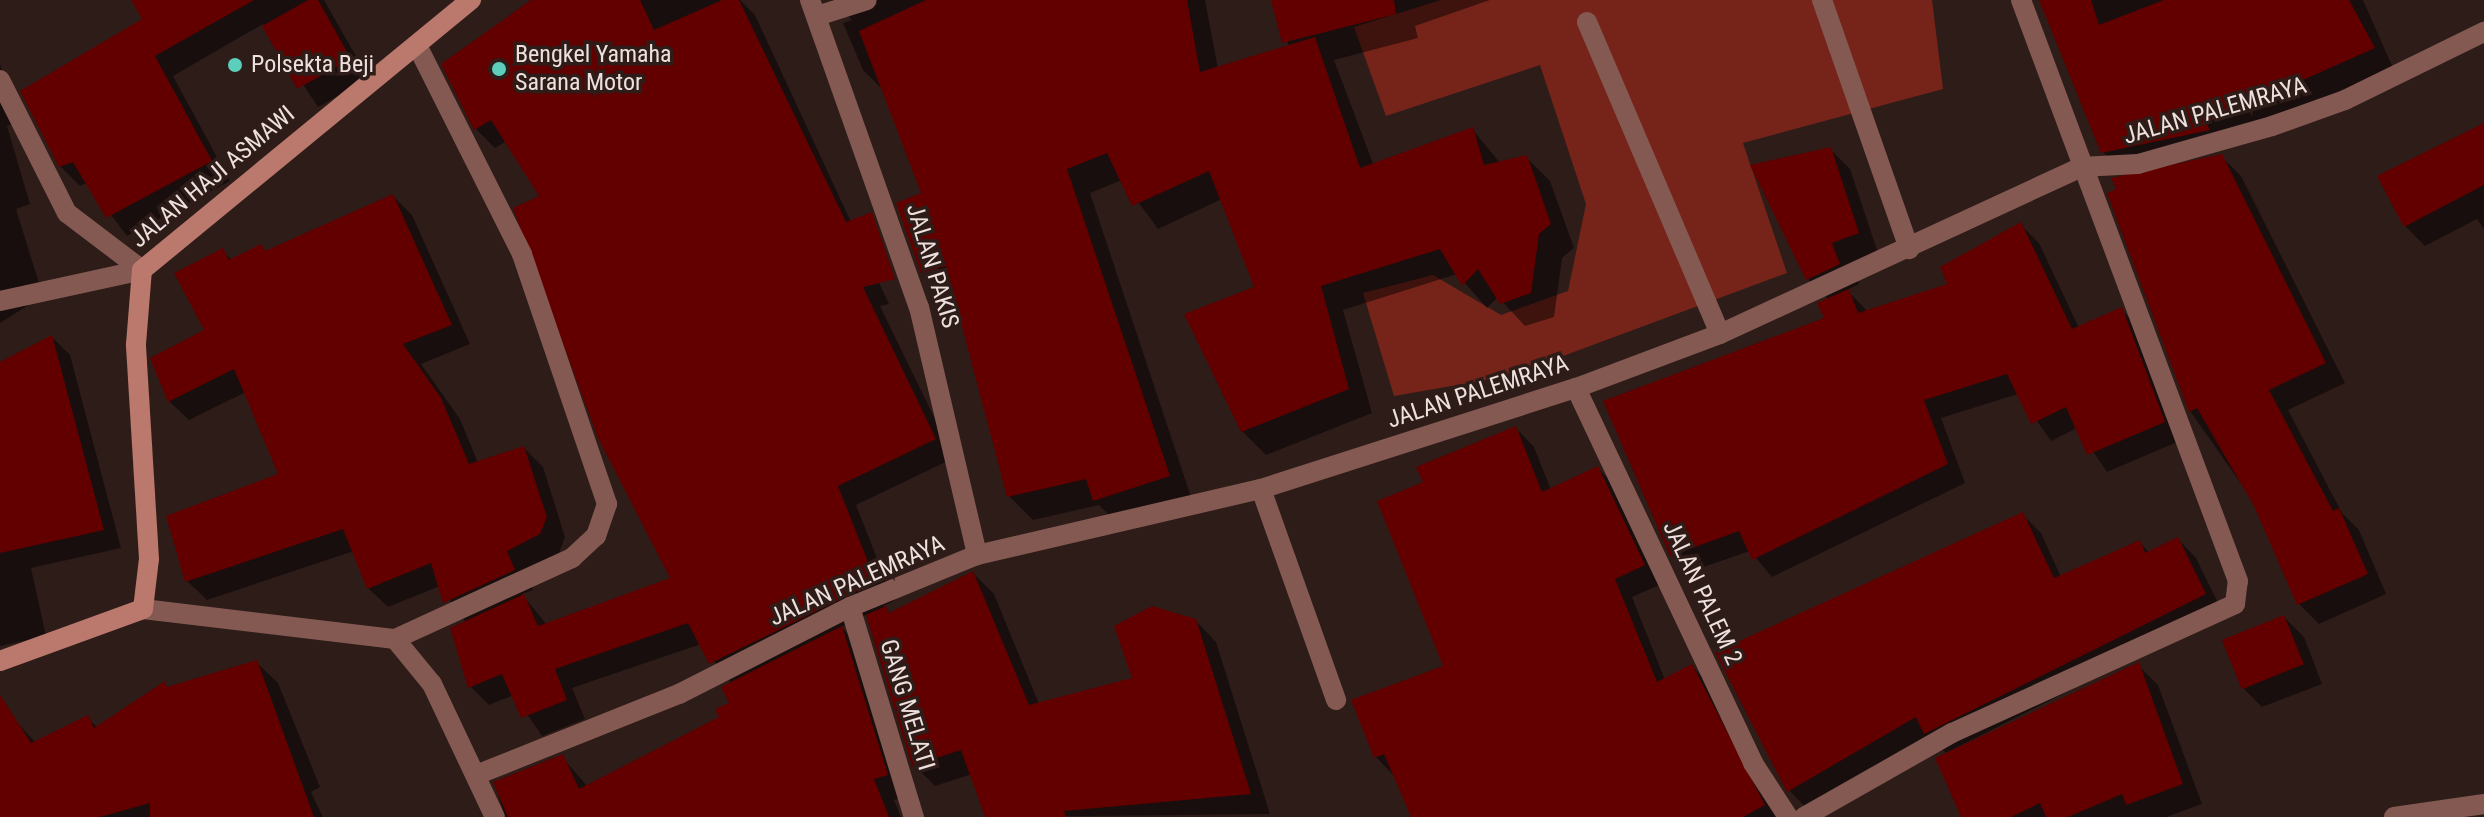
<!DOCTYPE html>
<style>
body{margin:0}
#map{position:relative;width:2484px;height:817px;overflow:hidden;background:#2e1c19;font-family:"Roboto Condensed",sans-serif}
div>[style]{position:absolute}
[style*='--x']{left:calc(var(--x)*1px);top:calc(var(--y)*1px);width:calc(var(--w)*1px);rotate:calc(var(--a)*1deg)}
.green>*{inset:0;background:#762419}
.shadow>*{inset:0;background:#0007}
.building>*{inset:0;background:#620000;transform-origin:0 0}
.street>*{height:20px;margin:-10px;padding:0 10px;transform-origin:10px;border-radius:10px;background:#845952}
.secondary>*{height:20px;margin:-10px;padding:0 10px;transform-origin:10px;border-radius:10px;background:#bb786c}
.dots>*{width:22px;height:22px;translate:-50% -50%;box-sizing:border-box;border:4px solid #2e1c19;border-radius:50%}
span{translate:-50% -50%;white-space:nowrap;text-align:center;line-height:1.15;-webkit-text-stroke:7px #2e1c19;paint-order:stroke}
.poi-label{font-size:24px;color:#ede0dd}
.left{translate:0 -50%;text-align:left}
.street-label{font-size:24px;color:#ede0dd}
</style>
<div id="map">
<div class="green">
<div style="clip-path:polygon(1441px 0,1932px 0,1943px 89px,1743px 143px,1787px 273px,1509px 376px,1394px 396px,1363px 293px,1433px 275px,1501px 315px,1568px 291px,1586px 204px,1540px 65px,1386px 116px,1354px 27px)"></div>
</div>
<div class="shadow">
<div style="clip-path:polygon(133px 0,324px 0,369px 79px,318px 107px,263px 24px,173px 76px,230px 181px,127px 236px,87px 183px,80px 186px,60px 166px,144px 20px)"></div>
<div style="clip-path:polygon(534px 0,740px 0,755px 15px,889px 304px,880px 306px,954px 458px,856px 505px,894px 601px,883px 606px,891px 614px,973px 573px,994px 594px,1039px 704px,1134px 679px,1195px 620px,1216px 642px,1270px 814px,987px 817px,972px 774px,935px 786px,914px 765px,868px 614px,841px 627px,863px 649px,907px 796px,894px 800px,901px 817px,505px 817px,495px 783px,562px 757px,588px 787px,721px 718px,732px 704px,732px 684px,701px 644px,572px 688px,585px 719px,542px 736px,514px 695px,489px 705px,470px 686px,466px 623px,440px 586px,388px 607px,368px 588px,354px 551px,207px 600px,187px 581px,280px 475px,246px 392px,189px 420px,169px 401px,207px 331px,223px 251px,232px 260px,261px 246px,267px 253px,393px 196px,412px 215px,470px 344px,421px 364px,460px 419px,478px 463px,524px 448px,543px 467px,565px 537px,559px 553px,525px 571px,533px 590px,522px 594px,547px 625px,672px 579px,542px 197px,507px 141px,495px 148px,476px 129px,444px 64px)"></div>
<div style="clip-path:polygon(831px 0,1205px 0,1218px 69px,1289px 47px,1273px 0,1490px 0,1415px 26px,1418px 38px,1334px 60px,1374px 166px,1473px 130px,1500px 163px,1526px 157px,1550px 181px,1574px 248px,1562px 258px,1554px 317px,1525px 326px,1498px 297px,1487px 308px,1457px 274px,1343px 310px,1372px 413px,1266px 455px,1242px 431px,1256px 288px,1222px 199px,1158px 229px,1122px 180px,1090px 193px,1192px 500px,1118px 524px,1099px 505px,1033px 520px,1009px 496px,952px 282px,937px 268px,923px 194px,884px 91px,863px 70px,843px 23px,852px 20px)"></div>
<div style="clip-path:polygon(2042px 0,2363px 0,2393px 68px,2224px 142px,2228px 149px,2122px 172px,2103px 152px)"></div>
<div style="clip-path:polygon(0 64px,16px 123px,7px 126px,30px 204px,16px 209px,43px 296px,0 323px)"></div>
<div style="clip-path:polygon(2484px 129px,2484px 229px,2477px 219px,2425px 246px,2405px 226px)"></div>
<div style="clip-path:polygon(1830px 149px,1850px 169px,1878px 253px,1851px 263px,1859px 284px,1847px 290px,1868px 312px,1950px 285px,2020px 224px,2039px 243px,2079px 328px,2121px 310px,2140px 328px,2182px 440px,2107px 472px,2077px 428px,2051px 441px,2018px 394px,1941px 418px,1965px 483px,1772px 577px,1750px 551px,1689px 572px,1671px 554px,1827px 319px,1829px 300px,1808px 279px)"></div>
<div style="clip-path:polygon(2221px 156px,2241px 176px,2345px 383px,2288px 410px,2342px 513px,2359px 530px,2386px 594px,2319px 624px,2299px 604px,2256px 505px,2190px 411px)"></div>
<div style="clip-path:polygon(52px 337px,70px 355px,121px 548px,31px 568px,46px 636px,0 646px,0 364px)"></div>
<div style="clip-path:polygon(1516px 428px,1534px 447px,1551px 490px,1598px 468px,1616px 487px,1662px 584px,1632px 597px,1665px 680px,1692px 666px,1710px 685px,1778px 817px,1413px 817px,1394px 776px,1376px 757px,1445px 667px,1426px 483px)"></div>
<div style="clip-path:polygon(2022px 514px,2041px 533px,2061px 577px,2139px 542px,2150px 553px,2178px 539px,2196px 558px,2223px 613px,1946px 753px,1930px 738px,1807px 809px,1789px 790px)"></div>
<div style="clip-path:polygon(2284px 617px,2304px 637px,2322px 684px,2262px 707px,2242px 687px)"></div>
<div style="clip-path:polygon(256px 662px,278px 683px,320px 787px,311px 792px,323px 817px,0 817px,0 722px,11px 716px,36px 743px,88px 718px,98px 728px,164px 683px,169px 688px)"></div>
<div style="clip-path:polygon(2138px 665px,2158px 685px,2202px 804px,2166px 817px,1964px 817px)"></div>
</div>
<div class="building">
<div style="clip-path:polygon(131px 0,254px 0,155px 56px,212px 161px,106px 218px,73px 162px,59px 167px,20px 91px,142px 19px)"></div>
<div style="clip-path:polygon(308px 0,318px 0,351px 59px,297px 89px,262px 26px)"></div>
<div style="clip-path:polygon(531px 0,640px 0,654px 30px,722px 0,739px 0,846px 222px,872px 212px,895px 279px,863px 287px,936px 439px,838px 486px,876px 582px,709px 664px,688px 623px,555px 669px,567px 700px,521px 718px,502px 674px,468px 688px,450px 628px,524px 594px,538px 626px,670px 578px,598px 438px,513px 208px,539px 196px,491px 120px,474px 130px,441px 64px)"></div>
<div style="clip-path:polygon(926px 0,1187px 0,1200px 72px,1315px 37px,1360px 168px,1473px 127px,1484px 165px,1527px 155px,1551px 224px,1539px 234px,1531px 293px,1500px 304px,1478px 269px,1462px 286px,1440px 249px,1321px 286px,1349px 389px,1241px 432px,1184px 314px,1254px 287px,1209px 171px,1132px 206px,1107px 153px,1067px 169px,1170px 476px,1093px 501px,1086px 479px,1007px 497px,946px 266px,921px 273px,896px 203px,921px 193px,859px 31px)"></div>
<div style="clip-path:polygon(1271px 0,1394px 0,1396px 14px,1282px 43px)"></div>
<div style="clip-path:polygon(2039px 0,2091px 0,2099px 25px,2164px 0,2349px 0,2375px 48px,2206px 123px,2210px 130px,2101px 153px)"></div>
<div style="clip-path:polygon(2484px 123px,2484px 185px,2404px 227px,2377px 176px)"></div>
<div style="clip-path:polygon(1831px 147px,1859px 233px,1832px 243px,1840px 264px,1806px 280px,1750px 165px)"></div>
<div style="clip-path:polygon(2222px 154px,2326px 363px,2269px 390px,2333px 511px,2339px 508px,2368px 574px,2297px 605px,2254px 506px,2197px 408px,2189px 412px,2107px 193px,2116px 189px,2111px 178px)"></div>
<div style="clip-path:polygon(393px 194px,452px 325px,403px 344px,441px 398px,469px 464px,524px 446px,547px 517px,540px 534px,507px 551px,515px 570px,443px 603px,431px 563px,367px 589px,343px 529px,185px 582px,166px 516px,278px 474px,234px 369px,168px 402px,150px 358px,204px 330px,174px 273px,223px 248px,229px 260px,261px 244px,265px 251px)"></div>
<div style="clip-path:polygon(2021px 222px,2072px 329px,2122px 307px,2165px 422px,2087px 455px,2066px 407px,2031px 424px,2007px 374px,1924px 400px,1948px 464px,1752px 560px,1739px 531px,1670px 556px,1603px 401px,1824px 318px,1817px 303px,1849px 289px,1858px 313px,1947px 284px,1940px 267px)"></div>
<div style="clip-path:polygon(52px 335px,104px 530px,0 553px,0 362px)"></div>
<div style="clip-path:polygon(1516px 426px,1542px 492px,1598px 466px,1645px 565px,1615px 579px,1657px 682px,1692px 664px,1765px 805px,1743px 817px,1411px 817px,1384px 754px,1374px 758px,1351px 700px,1443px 666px,1377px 501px,1423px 482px,1416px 467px)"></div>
<div style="clip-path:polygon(2023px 512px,2054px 578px,2140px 540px,2145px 553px,2178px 537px,2206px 594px,1924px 734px,1916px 717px,1787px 792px,1715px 652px)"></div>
<div style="clip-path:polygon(973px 571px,1029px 705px,1132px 678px,1114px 626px,1152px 606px,1196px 619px,1251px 794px,1064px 811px,1066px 817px,985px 817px,961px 750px,912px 766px,866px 615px,886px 606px,889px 613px)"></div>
<div style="left:2284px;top:615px;width:53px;height:67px;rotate:68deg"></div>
<div style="clip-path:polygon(842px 626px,888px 775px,874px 779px,889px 817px,508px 817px,493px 782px,563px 754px,579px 789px,719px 717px,715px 709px,729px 703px,721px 687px)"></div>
<div style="clip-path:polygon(257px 660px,314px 817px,150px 817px,150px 803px,100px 817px,0 817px,0 695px,31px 743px,88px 715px,94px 728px,165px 681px,167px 687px)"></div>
<div style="clip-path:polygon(2139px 662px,2183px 784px,2126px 805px,2122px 794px,2068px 817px,2046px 817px,2040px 803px,2011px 817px,1961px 817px,1935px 758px)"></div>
</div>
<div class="street">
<div style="--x:810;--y:0;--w:326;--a:70.5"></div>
<div style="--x:919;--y:307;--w:255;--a:76.8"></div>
<div style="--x:1822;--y:0;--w:264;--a:70.7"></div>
<div style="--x:817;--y:16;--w:52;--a:-17.7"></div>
<div style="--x:1587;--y:22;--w:339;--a:66.9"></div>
<div style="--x:0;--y:80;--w:149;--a:63.3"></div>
<div style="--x:67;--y:213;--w:94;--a:37.2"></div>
<div style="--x:0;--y:301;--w:145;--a:-12.3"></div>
<div style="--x:1576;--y:388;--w:415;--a:64.7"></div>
<div style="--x:1753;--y:763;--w:64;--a:57.1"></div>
<div style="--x:1261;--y:489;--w:224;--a:70.4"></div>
<div style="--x:850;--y:607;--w:220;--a:73.1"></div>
<div style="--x:143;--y:609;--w:254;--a:6.8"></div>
<div style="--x:395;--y:639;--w:58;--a:50.6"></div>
<div style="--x:432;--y:684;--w:147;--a:64.7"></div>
<div style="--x:395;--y:639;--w:195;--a:-24.6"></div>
<div style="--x:572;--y:558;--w:33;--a:-43"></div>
<div style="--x:596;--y:536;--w:34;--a:-71"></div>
<div style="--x:607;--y:504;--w:264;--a:-108.8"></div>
<div style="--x:522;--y:254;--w:234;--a:-116.7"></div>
<div style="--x:476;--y:775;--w:219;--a:-21.8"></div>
<div style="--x:679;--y:694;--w:192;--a:-27"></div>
<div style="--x:850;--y:607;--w:137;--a:-22.3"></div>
<div style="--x:977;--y:555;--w:292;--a:-13.1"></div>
<div style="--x:1261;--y:489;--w:331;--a:-17.8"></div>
<div style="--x:1576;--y:388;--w:154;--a:-20.6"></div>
<div style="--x:1720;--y:334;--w:398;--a:-24.8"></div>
<div style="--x:2081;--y:167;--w:57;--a:-3"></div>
<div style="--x:2138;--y:164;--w:139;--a:-15.8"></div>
<div style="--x:2272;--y:126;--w:77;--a:-19.6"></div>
<div style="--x:2345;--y:100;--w:155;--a:-26.1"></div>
<div style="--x:1804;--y:817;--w:170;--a:-29.6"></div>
<div style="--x:1952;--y:733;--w:311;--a:-24.5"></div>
<div style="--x:2235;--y:604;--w:23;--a:-83"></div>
<div style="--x:2238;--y:581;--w:620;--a:-110.48"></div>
<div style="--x:2394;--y:817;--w:91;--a:-8.2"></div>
</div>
<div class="secondary">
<div style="--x:0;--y:661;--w:152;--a:-20"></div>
<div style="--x:143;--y:609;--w:50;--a:-83.2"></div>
<div style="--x:149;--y:559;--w:215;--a:-93.5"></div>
<div style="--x:136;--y:344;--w:74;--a:-85.4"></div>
<div style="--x:142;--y:270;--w:426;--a:-39.4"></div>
</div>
<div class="dots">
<div style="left:235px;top:65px;background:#5ccebb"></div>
<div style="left:499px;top:69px;background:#5ccebb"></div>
</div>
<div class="poi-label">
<span class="left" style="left:515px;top:69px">Bengkel Yamaha<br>Sarana Motor</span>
<span class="left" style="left:251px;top:65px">Polsekta Beji</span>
</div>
<div class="street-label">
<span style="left:2215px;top:111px;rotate:-16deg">JALAN PALEMRAYA</span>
<span style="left:213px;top:177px;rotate:-40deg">JALAN HAJI ASMAWI</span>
<span style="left:932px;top:266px;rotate:73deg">JALAN PAKIS</span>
<span style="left:1478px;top:392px;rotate:-18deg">JALAN PALEMRAYA</span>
<span style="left:857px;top:581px;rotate:-24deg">JALAN PALEMRAYA</span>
<span style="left:1702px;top:593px;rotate:65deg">JALAN PALEM 2</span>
<span style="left:907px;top:705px;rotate:73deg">GANG MELATI</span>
</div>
</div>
